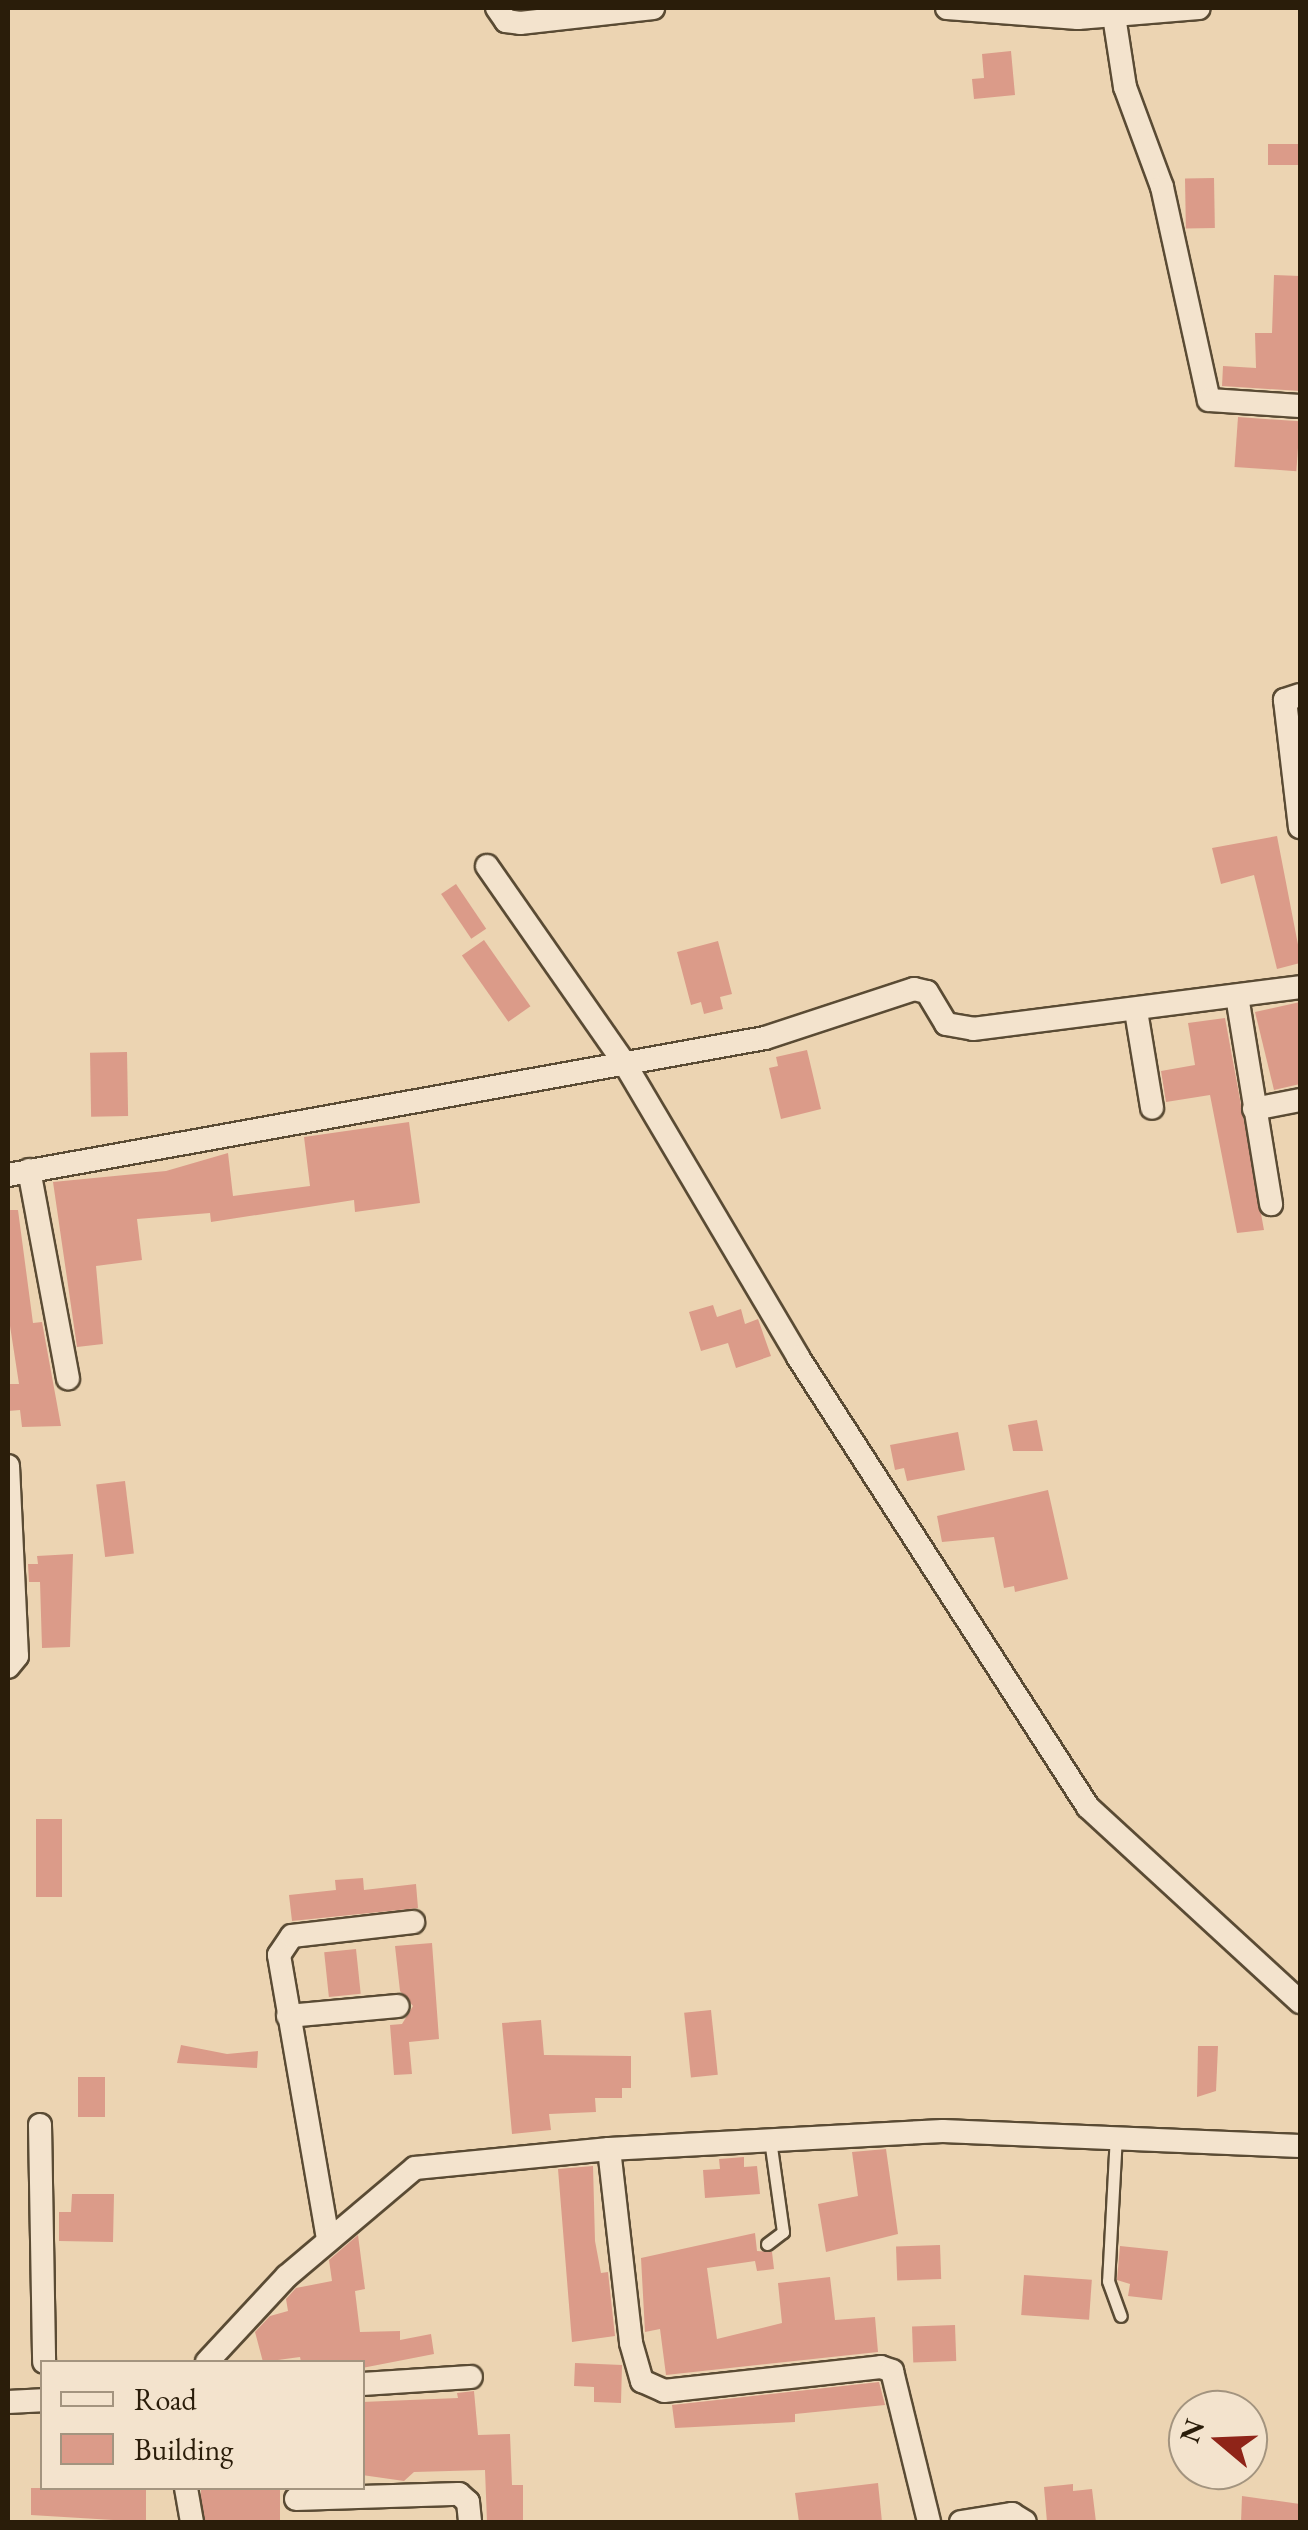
<!DOCTYPE html>
<style>
body{margin:0}
#map{position:relative;width:1308px;height:2530px;overflow:hidden;background:#ecd4b2;font-family:"EB Garamond",serif}
div>[style]{position:absolute}
[style*='--x']{left:calc(var(--x)*1px);top:calc(var(--y)*1px);width:calc(var(--w)*1px);rotate:calc(var(--a)*1deg)}
.building>*{inset:0;background:#db9b89;transform-origin:0 0}
.roads{filter:drop-shadow(2px 0 #5a4b34) drop-shadow(-2px 0 #5a4b34) drop-shadow(0 2px #5a4b34) drop-shadow(0 -2px #5a4b34)}
.service>*{height:11px;margin:-5.5px;padding:0 5.5px;transform-origin:5.5px;border-radius:5.5px;background:#f3e3cd}
.minor>*{height:22px;margin:-11px;padding:0 11px;transform-origin:11px;border-radius:11px;background:#f3e3cd}
span{translate:-50% -50%;white-space:nowrap;text-align:center;line-height:1.15;-webkit-text-stroke:10px #f3e3cd;paint-order:stroke}
.frame{position:absolute;inset:0;border:10px solid #2a1d0a;pointer-events:none}
.legend{position:absolute;left:40px;top:2360px;width:325px;height:130px;box-sizing:border-box;background:#f3e3cd;border:2px solid #a3947f;margin:0;padding:12px 18px;list-style:none;font-size:30px;color:#2a1d0a}
.legend li{display:flex;align-items:center;gap:20px;height:50px}
.legend b{width:50px;border:2px solid #a3947f}
.north{position:absolute;left:1168px;top:2390px;width:100px;height:100px;box-sizing:border-box;background:#f3e3cd;border:2px solid #a3947f;border-radius:50%;rotate:289deg;font-size:28px;font-weight:700;line-height:40px;text-align:center;color:#2a1d0a}
.north::after{content:'';display:block;margin:auto;width:35px;height:45px;background:#8f2418;clip-path:polygon(50% 0,100% 100%,50% 72%,0 100%)}
</style>
<div id="map">
<div class="building">
<div style="clip-path:polygon(1011px 51px,1015px 95px,974px 99px,972px 79px,984px 78px,982px 54px)"></div>
<div style="left:1300px;top:144px;width:21px;height:32px;rotate:90deg"></div>
<div style="left:1214px;top:178px;width:50px;height:29px;rotate:89deg"></div>
<div style="clip-path:polygon(1274px 275px,1300px 276px,1300px 391px,1222px 386px,1223px 366px,1256px 368px,1255px 333px,1272px 333px)"></div>
<div style="left:1238px;top:417px;width:62px;height:50px;rotate:4deg"></div>
<div style="clip-path:polygon(1277px 836px,1300px 955px,1300px 963px,1277px 969px,1254px 875px,1221px 884px,1212px 848px)"></div>
<div style="left:456px;top:884px;width:54px;height:18px;rotate:56deg"></div>
<div style="left:484px;top:940px;width:81px;height:27px;rotate:55deg"></div>
<div style="clip-path:polygon(718px 941px,732px 994px,720px 997px,723px 1009px,704px 1014px,701px 1002px,691px 1005px,677px 952px)"></div>
<div style="clip-path:polygon(1300px 1002px,1300px 1084px,1274px 1090px,1255px 1012px)"></div>
<div style="clip-path:polygon(1225px 1018px,1264px 1230px,1237px 1233px,1210px 1095px,1166px 1102px,1161px 1071px,1195px 1065px,1188px 1023px)"></div>
<div style="clip-path:polygon(807px 1050px,821px 1109px,781px 1119px,769px 1068px,778px 1066px,776px 1057px)"></div>
<div style="left:127px;top:1052px;width:64px;height:37px;rotate:89deg"></div>
<div style="clip-path:polygon(409px 1122px,420px 1203px,355px 1212px,354px 1200px,211px 1222px,210px 1213px,137px 1219px,142px 1260px,96px 1266px,103px 1344px,77px 1347px,53px 1182px,166px 1171px,228px 1153px,233px 1196px,310px 1186px,304px 1137px)"></div>
<div style="clip-path:polygon(8px 1210px,18px 1210px,33px 1323px,42px 1322px,61px 1426px,22px 1427px,20px 1410px,8px 1411px,8px 1384px,19px 1384px,8px 1313px)"></div>
<div style="clip-path:polygon(713px 1305px,717px 1317px,741px 1309px,745px 1324px,758px 1319px,771px 1356px,736px 1368px,728px 1343px,701px 1351px,689px 1312px)"></div>
<div style="clip-path:polygon(1037px 1420px,1043px 1451px,1013px 1451px,1008px 1425px)"></div>
<div style="clip-path:polygon(958px 1432px,965px 1470px,907px 1481px,904px 1468px,895px 1470px,890px 1445px)"></div>
<div style="left:125px;top:1481px;width:73px;height:29px;rotate:83deg"></div>
<div style="clip-path:polygon(1048px 1490px,1068px 1579px,1015px 1592px,1014px 1586px,1004px 1588px,994px 1537px,942px 1542px,937px 1516px)"></div>
<div style="clip-path:polygon(73px 1554px,70px 1647px,42px 1648px,40px 1582px,29px 1582px,28px 1564px,38px 1564px,37px 1556px)"></div>
<div style="left:62px;top:1819px;width:78px;height:26px;rotate:90deg"></div>
<div style="clip-path:polygon(363px 1878px,364px 1890px,416px 1884px,418px 1908px,292px 1921px,289px 1895px,336px 1890px,335px 1880px)"></div>
<div style="clip-path:polygon(432px 1943px,439px 2039px,409px 2042px,412px 2074px,394px 2075px,390px 2025px,402px 2024px,413px 2006px,400px 1991px,395px 1946px)"></div>
<div style="left:356px;top:1949px;width:45px;height:32px;rotate:84deg"></div>
<div style="left:711px;top:2010px;width:65px;height:27px;rotate:84deg"></div>
<div style="clip-path:polygon(541px 2020px,544px 2055px,631px 2056px,631px 2088px,622px 2088px,622px 2098px,595px 2098px,596px 2112px,549px 2114px,551px 2130px,512px 2134px,502px 2023px)"></div>
<div style="clip-path:polygon(181px 2045px,227px 2054px,258px 2051px,257px 2068px,177px 2063px)"></div>
<div style="clip-path:polygon(1198px 2046px,1218px 2046px,1216px 2091px,1197px 2097px)"></div>
<div style="left:78px;top:2077px;width:27px;height:40px"></div>
<div style="clip-path:polygon(886px 2149px,898px 2234px,826px 2252px,818px 2204px,858px 2196px,852px 2152px)"></div>
<div style="clip-path:polygon(744px 2157px,744px 2167px,757px 2166px,760px 2194px,705px 2198px,703px 2170px,720px 2169px,719px 2159px)"></div>
<div style="clip-path:polygon(593px 2166px,595px 2241px,601px 2273px,608px 2272px,615px 2336px,572px 2342px,558px 2169px)"></div>
<div style="clip-path:polygon(72px 2194px,114px 2194px,113px 2242px,59px 2241px,59px 2212px,71px 2212px)"></div>
<div style="clip-path:polygon(755px 2233px,757px 2251px,772px 2252px,774px 2269px,757px 2271px,755px 2261px,707px 2268px,717px 2339px,782px 2323px,778px 2283px,830px 2277px,835px 2320px,875px 2317px,878px 2352px,666px 2375px,660px 2329px,645px 2332px,641px 2258px)"></div>
<div style="clip-path:polygon(358px 2235px,365px 2289px,355px 2291px,360px 2332px,400px 2331px,400px 2340px,431px 2334px,434px 2354px,362px 2368px,362px 2362px,301px 2362px,300px 2357px,263px 2362px,255px 2332px,270px 2316px,288px 2311px,286px 2299px,296px 2288px,332px 2281px,329px 2260px)"></div>
<div style="left:940px;top:2245px;width:34px;height:44px;rotate:88deg"></div>
<div style="clip-path:polygon(1120px 2246px,1168px 2251px,1162px 2300px,1128px 2296px,1130px 2284px,1117px 2280px)"></div>
<div style="left:1024px;top:2275px;width:68px;height:40px;rotate:4deg"></div>
<div style="left:955px;top:2325px;width:36px;height:43px;rotate:88deg"></div>
<div style="clip-path:polygon(575px 2363px,622px 2365px,621px 2403px,594px 2402px,594px 2387px,574px 2386px)"></div>
<div style="clip-path:polygon(879px 2382px,885px 2405px,795px 2414px,795px 2422px,675px 2428px,672px 2405px)"></div>
<div style="clip-path:polygon(474px 2391px,478px 2435px,510px 2434px,512px 2485px,523px 2485px,523px 2522px,487px 2522px,485px 2470px,414px 2472px,404px 2481px,362px 2475px,362px 2402px,458px 2398px,457px 2393px)"></div>
<div style="clip-path:polygon(878px 2483px,882px 2522px,799px 2522px,795px 2493px)"></div>
<div style="clip-path:polygon(1073px 2484px,1073px 2491px,1092px 2489px,1096px 2522px,1047px 2522px,1044px 2487px)"></div>
<div style="clip-path:polygon(31px 2488px,146px 2488px,146px 2522px,31px 2515px)"></div>
<div style="left:201px;top:2488px;width:79px;height:35px"></div>
<div style="clip-path:polygon(1242px 2496px,1300px 2504px,1300px 2522px,1241px 2522px)"></div>
</div>
<div class="roads">
<div class="service">
<div style="--x:1116;--y:2135;--w:146;--a:93.1"></div>
<div style="--x:1108;--y:2281;--w:37;--a:70"></div>
<div style="--x:767;--y:2244;--w:20;--a:-37"></div>
<div style="--x:783;--y:2232;--w:93;--a:-98"></div>
</div>
<div class="minor">
<div style="--x:497;--y:8;--w:16;--a:55"></div>
<div style="--x:506;--y:21;--w:14;--a:8"></div>
<div style="--x:520;--y:23;--w:134;--a:-6.4"></div>
<div style="--x:947;--y:8;--w:131;--a:4.4"></div>
<div style="--x:1078;--y:18;--w:121;--a:-4.7"></div>
<div style="--x:1114;--y:16;--w:72;--a:81.2"></div>
<div style="--x:1125;--y:87;--w:107;--a:69.7"></div>
<div style="--x:1162;--y:187;--w:218;--a:77.6"></div>
<div style="--x:1209;--y:400;--w:91;--a:3.8"></div>
<div style="--x:1300;--y:695;--w:16;--a:162"></div>
<div style="--x:1285;--y:700;--w:128;--a:83.3"></div>
<div style="--x:487;--y:866;--w:241;--a:55.1"></div>
<div style="--x:625;--y:1064;--w:340;--a:59.4"></div>
<div style="--x:798;--y:1357;--w:535;--a:57.2"></div>
<div style="--x:1088;--y:1807;--w:288;--a:42.6"></div>
<div style="--x:1237;--y:996;--w:211;--a:80.7"></div>
<div style="--x:1136;--y:1011;--w:98;--a:80.6"></div>
<div style="--x:1254;--y:1109;--w:47;--a:-11.1"></div>
<div style="--x:29;--y:1170;--w:212;--a:79.4"></div>
<div style="--x:8;--y:1175;--w:769;--a:-10.26"></div>
<div style="--x:765;--y:1038;--w:157;--a:-18.2"></div>
<div style="--x:914;--y:989;--w:13;--a:13"></div>
<div style="--x:927;--y:992;--w:37;--a:59"></div>
<div style="--x:946;--y:1024;--w:27;--a:10"></div>
<div style="--x:973;--y:1029;--w:330;--a:-7.3"></div>
<div style="--x:8;--y:1466;--w:190;--a:87.3"></div>
<div style="--x:17;--y:1656;--w:14;--a:129"></div>
<div style="--x:288;--y:2016;--w:110;--a:-5.2"></div>
<div style="--x:40;--y:2125;--w:237;--a:89"></div>
<div style="--x:609;--y:2149;--w:195;--a:83.5"></div>
<div style="--x:631;--y:2343;--w:40;--a:74"></div>
<div style="--x:642;--y:2381;--w:24;--a:24"></div>
<div style="--x:664;--y:2391;--w:218;--a:-6.3"></div>
<div style="--x:881;--y:2367;--w:12;--a:20"></div>
<div style="--x:892;--y:2371;--w:155;--a:76.2"></div>
<div style="--x:328;--y:2239;--w:288;--a:-99.8"></div>
<div style="--x:279;--y:1955;--w:23;--a:-56"></div>
<div style="--x:292;--y:1936;--w:122;--a:-6.6"></div>
<div style="--x:207;--y:2362;--w:117;--a:-47.1"></div>
<div style="--x:287;--y:2276;--w:167;--a:-40.2"></div>
<div style="--x:415;--y:2168;--w:195;--a:-5.6"></div>
<div style="--x:609;--y:2149;--w:334;--a:-3.1"></div>
<div style="--x:943;--y:2131;--w:357;--a:2.4"></div>
<div style="--x:362;--y:2384;--w:109;--a:-3.7"></div>
<div style="--x:8;--y:2402;--w:34;--a:-3"></div>
<div style="--x:186;--y:2488;--w:35;--a:80"></div>
<div style="--x:296;--y:2499;--w:163;--a:-1.8"></div>
<div style="--x:459;--y:2494;--w:12;--a:42"></div>
<div style="--x:468;--y:2502;--w:20;--a:84"></div>
<div style="--x:961;--y:2522;--w:52;--a:-8.9"></div>
<div style="--x:1012;--y:2514;--w:15;--a:32"></div>
</div>
</div>
<div class="frame"></div>
<ul class="legend">
<li><b style="height:12px;background:#f3e3cd"></b>Road</li>
<li><b style="height:28px;background:#db9b89"></b>Building</li>
</ul>
<div class="north">N</div>
</div>
